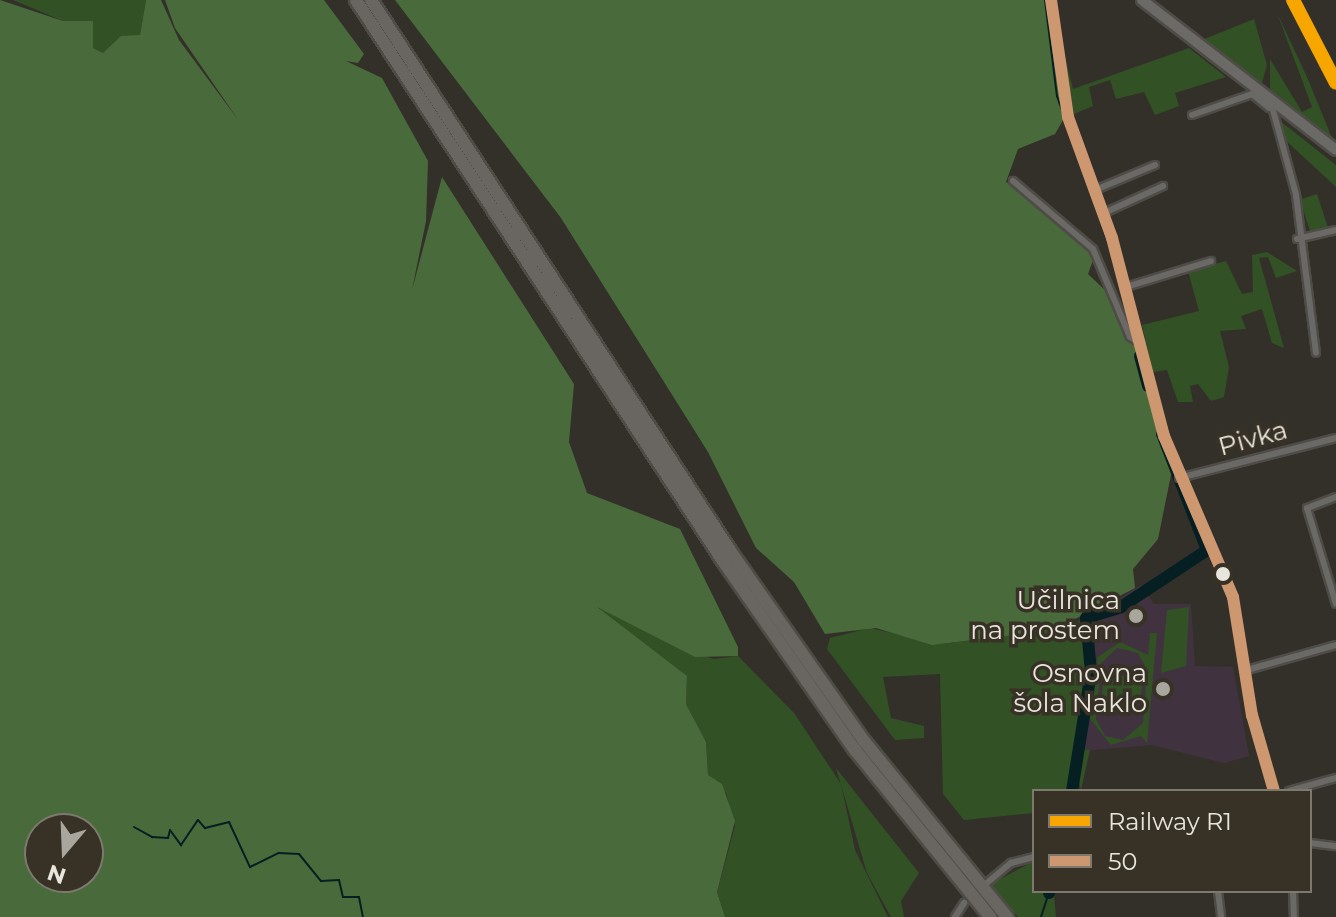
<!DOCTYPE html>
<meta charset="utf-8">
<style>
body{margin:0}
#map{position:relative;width:1336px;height:917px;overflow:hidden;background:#33302a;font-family:Montserrat,sans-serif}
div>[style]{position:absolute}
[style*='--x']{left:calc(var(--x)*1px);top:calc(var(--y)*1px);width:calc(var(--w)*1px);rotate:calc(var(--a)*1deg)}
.education>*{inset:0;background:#40333f}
.green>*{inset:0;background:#325125;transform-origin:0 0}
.forest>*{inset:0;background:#496b3b}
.stream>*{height:2px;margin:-1px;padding:0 1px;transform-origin:1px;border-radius:1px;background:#051f22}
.river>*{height:12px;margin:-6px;padding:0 6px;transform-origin:6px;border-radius:6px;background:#051f22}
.roads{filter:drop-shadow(2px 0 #4f4c47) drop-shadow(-2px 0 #4f4c47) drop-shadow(0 2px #4f4c47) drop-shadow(0 -2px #4f4c47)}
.minor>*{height:6px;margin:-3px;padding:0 3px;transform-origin:3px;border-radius:3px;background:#6a6966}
.primary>*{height:10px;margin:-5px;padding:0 5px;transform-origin:5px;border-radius:5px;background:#6b6a66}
.motorway>*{height:12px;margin:-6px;padding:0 6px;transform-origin:6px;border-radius:6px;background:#696661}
.bus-1>*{height:12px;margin:-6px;padding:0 6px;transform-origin:6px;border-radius:6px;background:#cd976f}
.rail-1>*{height:14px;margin:-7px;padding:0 7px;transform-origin:7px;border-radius:7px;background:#f7a600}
.dots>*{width:22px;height:22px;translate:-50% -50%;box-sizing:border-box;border:4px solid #373126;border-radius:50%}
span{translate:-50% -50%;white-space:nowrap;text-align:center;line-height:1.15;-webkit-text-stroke:7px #373126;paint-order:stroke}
.street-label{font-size:26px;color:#e8e5dd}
.poi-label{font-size:26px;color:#e8e5dd}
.right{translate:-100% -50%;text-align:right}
.legend{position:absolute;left:1032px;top:789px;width:280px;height:104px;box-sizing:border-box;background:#373126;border:2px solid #7e796f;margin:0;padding:10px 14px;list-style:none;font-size:24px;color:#e8e5dd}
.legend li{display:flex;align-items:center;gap:16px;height:40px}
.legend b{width:40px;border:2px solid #7e796f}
.north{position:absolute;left:24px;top:813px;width:80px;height:80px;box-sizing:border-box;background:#373126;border:2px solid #7e796f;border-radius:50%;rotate:199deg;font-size:22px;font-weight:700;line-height:32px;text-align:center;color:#e8e5dd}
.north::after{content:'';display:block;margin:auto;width:28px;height:36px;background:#a9a69e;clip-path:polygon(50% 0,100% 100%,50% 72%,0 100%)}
</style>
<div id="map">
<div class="education">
<div style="clip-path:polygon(1141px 585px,1154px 604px,1191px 604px,1195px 666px,1233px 667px,1249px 756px,1224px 763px,1152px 745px,1083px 751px,1091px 672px,1086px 618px)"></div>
</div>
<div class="green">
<div style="clip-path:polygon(13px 0,146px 0,140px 35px,103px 53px,93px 48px,87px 22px,63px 21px)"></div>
<div style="clip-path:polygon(1277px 13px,1307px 77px,1332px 138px,1270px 89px,1270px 59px,1302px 112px,1312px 107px)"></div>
<div style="clip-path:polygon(1254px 19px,1267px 65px,1262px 83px,1202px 40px)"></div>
<div style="clip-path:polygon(1060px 37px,1073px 89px,1189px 48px,1226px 77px,1175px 93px,1179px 106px,1155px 115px,1144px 92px,1116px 99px,1110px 80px,1089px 87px,1093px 106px,1074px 114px)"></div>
<div style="clip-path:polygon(1280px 121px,1336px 165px,1336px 187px,1282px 137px)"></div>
<div style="left:1317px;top:194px;width:38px;height:18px;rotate:72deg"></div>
<div style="clip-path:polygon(1267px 252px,1297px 271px,1276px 278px,1268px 257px,1259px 258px,1284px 348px,1272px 343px,1262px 309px,1241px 316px,1246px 329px,1220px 331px,1229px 367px,1224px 397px,1211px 401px,1198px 384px,1190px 386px,1193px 402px,1178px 402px,1167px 370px,1153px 372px,1142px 325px,1199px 311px,1188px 271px,1226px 261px,1242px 294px,1253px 292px,1252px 255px)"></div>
<div style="clip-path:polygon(604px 605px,678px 648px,714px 659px,738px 656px,794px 713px,841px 784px,855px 850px,888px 917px,725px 917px,717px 892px,735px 826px,726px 793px,708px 775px,706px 742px,686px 704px,687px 676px,598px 610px)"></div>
<div style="clip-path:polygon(1189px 607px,1186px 666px,1161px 673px,1167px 610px)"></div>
<div style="clip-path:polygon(1086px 618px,1091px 672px,1083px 750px,1090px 750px,1081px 790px,1077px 776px,1072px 791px,1034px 791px,1034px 813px,964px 820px,943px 794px,940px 674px,883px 677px,891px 718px,924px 726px,924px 738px,895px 740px,827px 649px,830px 638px,870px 628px,941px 644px,1054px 630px)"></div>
<div style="clip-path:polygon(evenodd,1150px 633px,1157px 633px,1147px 743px,1141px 736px,1111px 745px,1090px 719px,1098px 657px,1120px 642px,1148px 655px,1150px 633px,1117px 648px,1138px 653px,1147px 670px,1143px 723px,1123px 740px,1105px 736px,1096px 719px,1101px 663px,1117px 648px)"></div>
<div style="left:1104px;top:674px;width:39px;height:24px;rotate:6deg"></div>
<div style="clip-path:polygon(836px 768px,919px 873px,901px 901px,904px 917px,891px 917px,867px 873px)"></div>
<div style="clip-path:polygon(1034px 861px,1034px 891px,1054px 894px,1056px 917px,1018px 917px,989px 885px)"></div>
</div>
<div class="forest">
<div style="clip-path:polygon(evenodd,0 0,63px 21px,93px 21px,93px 48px,103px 53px,121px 36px,140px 35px,146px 0,161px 0,179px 40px,239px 121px,175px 28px,165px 0,324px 0,364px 54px,358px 63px,346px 61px,382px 78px,428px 161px,426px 221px,412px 290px,442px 177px,574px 384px,569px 442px,587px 493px,680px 529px,738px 647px,738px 656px,695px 657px,597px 607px,687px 676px,686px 704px,706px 742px,708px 775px,722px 784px,735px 821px,717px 892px,725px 917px,0 917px,0 0,40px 829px,88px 829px,88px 877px,40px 877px,40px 829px)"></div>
<div style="clip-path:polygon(395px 0,1046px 0,1063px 120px,1055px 134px,1018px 149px,1006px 182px,1048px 204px,1095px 255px,1088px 274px,1108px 293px,1140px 356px,1172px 470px,1158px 539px,1133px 569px,1135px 588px,1054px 630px,932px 645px,876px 628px,825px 634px,794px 582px,756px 548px,708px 452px,561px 218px)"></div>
</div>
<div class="stream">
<div style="--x:1045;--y:0;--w:97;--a:82.9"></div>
<div style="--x:1057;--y:96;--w:185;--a:70.8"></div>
<div style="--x:134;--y:827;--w:21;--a:29"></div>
<div style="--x:152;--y:837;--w:16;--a:4"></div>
<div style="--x:168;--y:838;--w:8;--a:-76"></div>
<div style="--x:170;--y:830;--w:19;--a:54"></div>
<div style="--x:181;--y:845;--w:30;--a:-56"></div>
<div style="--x:198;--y:820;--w:11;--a:49"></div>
<div style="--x:205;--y:828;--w:25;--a:-14"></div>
<div style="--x:229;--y:822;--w:50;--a:65"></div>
<div style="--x:250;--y:867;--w:32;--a:-26"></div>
<div style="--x:279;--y:853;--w:20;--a:3"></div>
<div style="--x:299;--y:854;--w:35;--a:51"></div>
<div style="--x:321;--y:881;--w:18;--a:-3"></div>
<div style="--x:339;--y:880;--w:17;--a:77"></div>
<div style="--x:343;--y:897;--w:16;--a:0"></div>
<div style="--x:359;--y:897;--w:20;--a:79"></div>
<div style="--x:1041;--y:917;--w:25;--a:-72"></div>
</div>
<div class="river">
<div style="--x:1140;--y:356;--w:31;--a:75"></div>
<div style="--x:1072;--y:791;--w:121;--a:-80.9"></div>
<div style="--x:1091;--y:672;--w:54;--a:-95.3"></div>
<div style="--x:1086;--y:618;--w:37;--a:-17"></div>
<div style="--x:1121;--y:607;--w:103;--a:-33.5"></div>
<div style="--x:1207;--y:550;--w:124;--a:-111.2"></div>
<div style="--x:1049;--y:893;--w:2;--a:-90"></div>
</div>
<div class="roads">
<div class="minor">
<div style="--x:1051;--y:0;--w:118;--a:81.7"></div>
<div style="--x:1068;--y:117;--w:129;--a:70"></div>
<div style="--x:1112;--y:238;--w:205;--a:75.3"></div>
<div style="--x:1164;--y:436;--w:175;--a:66.8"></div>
<div style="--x:1233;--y:597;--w:120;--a:80.9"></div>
<div style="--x:1252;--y:715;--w:79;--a:73.9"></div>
<div style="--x:1270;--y:99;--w:99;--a:74.8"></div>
<div style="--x:1296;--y:195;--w:159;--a:82.8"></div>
<div style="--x:1192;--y:115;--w:64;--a:-19.3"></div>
<div style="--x:1252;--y:94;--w:22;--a:39"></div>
<div style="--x:1013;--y:181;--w:105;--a:40.4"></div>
<div style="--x:1093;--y:249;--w:95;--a:67.2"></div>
<div style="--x:1130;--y:337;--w:12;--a:31"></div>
<div style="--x:1095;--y:190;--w:65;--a:-22.6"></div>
<div style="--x:1104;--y:213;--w:65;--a:-24.6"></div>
<div style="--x:1297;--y:239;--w:40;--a:-13"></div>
<div style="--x:1126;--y:287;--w:89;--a:-17"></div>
<div style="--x:1179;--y:478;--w:162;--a:-14.3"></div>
<div style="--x:1336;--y:497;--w:31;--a:159"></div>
<div style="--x:1307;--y:508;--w:100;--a:73.2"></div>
<div style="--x:1247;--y:670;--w:92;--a:-15.7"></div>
<div style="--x:1289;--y:791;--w:49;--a:-15.5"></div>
<div style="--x:1310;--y:843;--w:26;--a:7"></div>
<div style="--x:988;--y:882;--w:30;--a:-40"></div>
<div style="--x:1011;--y:863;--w:24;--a:-15"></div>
<div style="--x:1218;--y:891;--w:26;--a:83"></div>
<div style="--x:1293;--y:891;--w:26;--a:88"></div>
<div style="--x:955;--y:917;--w:17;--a:-57"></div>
</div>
<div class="primary">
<div style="--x:1142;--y:0;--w:245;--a:37.7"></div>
</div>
<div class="motorway">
<div style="--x:356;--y:0;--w:670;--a:56.81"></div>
<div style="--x:723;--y:561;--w:231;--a:55.1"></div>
<div style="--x:855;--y:750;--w:215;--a:51"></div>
<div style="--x:371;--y:0;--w:659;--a:56.89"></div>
<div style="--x:731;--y:552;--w:231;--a:54.9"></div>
<div style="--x:864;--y:741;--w:227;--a:50.9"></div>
</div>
</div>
<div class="bus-1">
<div style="--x:1051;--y:0;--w:118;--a:81.7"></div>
<div style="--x:1068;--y:117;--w:129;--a:70"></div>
<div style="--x:1112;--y:238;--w:205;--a:75.3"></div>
<div style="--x:1164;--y:436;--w:175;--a:66.8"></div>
<div style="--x:1233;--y:597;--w:120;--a:80.9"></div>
<div style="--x:1252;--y:715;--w:79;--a:73.9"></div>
</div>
<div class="rail-1">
<div style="--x:1293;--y:0;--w:93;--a:62.6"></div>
</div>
<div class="dots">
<div style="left:1223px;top:574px;background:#e8e5dd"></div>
<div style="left:1136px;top:616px;background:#a9a69e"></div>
<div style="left:1163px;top:689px;background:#a9a69e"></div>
</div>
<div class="street-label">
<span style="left:1253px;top:439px;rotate:-15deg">Pivka</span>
</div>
<div class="poi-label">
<span class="right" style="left:1120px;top:616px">Učilnica<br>na prostem</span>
<span class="right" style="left:1147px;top:689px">Osnovna<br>šola Naklo</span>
</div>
<ul class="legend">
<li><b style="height:10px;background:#f7a600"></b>Railway R1</li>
<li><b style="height:10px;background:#cd976f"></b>50</li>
</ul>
<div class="north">N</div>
</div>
